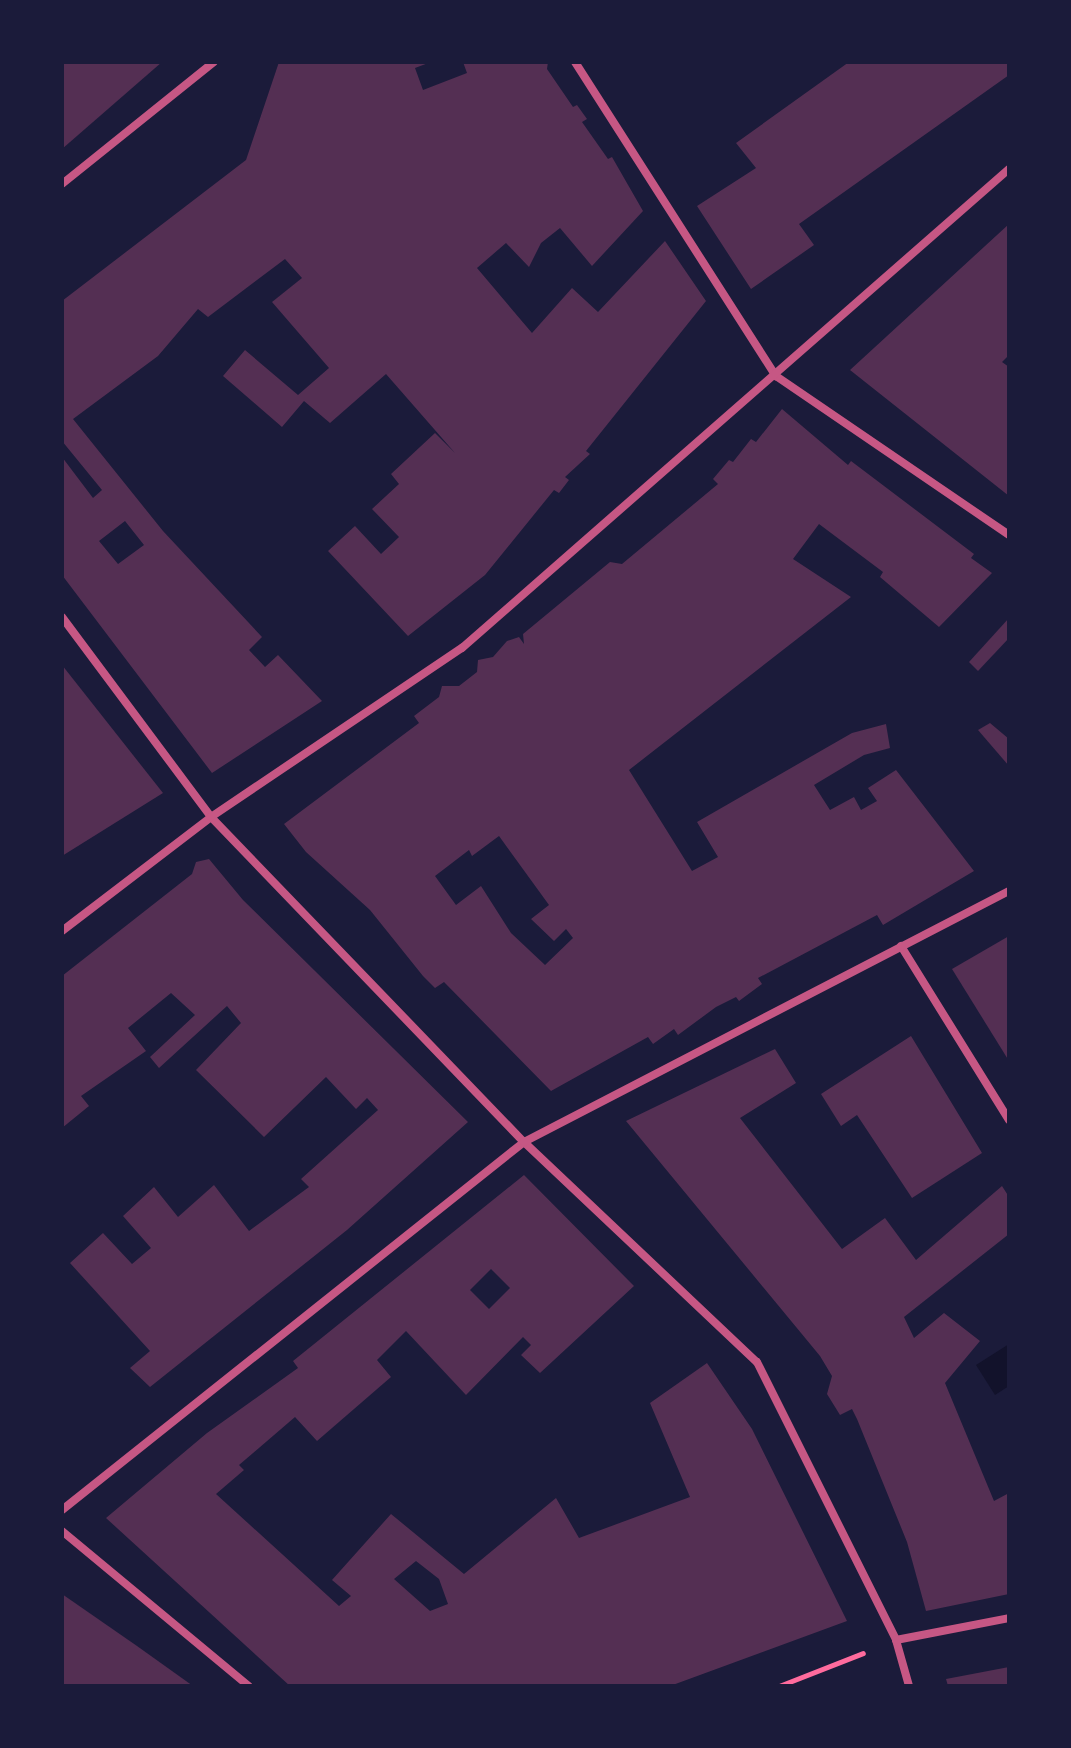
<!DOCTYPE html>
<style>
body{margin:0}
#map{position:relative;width:1071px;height:1748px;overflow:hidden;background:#1b1b3a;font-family:"Varela Round",sans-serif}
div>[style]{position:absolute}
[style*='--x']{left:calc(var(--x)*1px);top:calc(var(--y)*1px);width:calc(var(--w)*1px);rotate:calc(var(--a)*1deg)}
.water>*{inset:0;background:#12122b}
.building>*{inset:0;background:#542f53}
.path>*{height:5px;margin:-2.5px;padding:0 2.5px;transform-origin:2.5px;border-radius:2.5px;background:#ff6b9d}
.minor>*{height:8px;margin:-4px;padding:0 4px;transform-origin:4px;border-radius:4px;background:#c65784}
span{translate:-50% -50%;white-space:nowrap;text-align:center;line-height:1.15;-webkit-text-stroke:6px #1b1b3a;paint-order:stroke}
.frame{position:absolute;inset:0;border:64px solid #1b1b3a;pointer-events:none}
</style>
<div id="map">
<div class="water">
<div style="clip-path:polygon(1009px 1344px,1009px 1386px,995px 1395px,976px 1365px)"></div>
</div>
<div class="building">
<div style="clip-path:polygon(62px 62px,162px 62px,62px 149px)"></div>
<div style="clip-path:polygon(evenodd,279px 62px,431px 62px,415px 68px,423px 90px,467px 73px,463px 62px,548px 62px,547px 69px,573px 107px,577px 105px,587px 119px,582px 122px,608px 159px,612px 157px,643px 211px,592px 266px,560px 228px,541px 243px,529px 267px,506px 243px,477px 268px,532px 333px,572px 288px,598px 312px,665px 241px,706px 301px,586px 451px,590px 454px,565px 477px,569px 480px,559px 493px,554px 490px,485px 575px,408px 636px,328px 551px,355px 526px,381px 554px,399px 537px,372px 509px,399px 484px,391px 474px,435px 433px,455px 453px,386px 374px,330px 423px,304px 401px,282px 427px,223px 376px,245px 350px,298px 395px,329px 368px,272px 302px,302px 278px,285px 259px,208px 317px,198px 309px,158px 356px,73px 419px,163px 531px,262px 637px,249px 650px,265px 667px,278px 655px,322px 701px,212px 773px,62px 575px,62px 457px,93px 498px,102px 490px,62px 441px,62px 301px,246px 160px,279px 62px,125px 521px,144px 545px,118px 564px,99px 541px,125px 521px)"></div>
<div style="clip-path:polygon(849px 62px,1009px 62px,1009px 75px,799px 224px,814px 245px,751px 289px,697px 206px,756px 168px,736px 143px)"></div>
<div style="clip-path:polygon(1009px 224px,1009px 355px,1002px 362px,1009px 367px,1009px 496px,850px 370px)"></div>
<div style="clip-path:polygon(evenodd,782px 409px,848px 465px,851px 461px,974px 554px,971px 558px,992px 573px,939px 627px,880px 577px,883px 572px,819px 524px,793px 559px,851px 597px,629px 770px,692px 871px,718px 857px,697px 822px,852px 733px,886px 724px,890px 748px,864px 755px,814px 785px,830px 810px,854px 797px,861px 810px,877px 801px,868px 788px,896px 770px,974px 871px,883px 925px,877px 915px,758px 978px,762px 984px,739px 1001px,736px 997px,716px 1007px,678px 1035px,674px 1029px,653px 1044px,648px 1037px,551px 1091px,444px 982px,435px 988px,423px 976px,370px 910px,306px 852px,284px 824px,419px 723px,414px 716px,439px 697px,442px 686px,459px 686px,477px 672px,478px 660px,493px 657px,507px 641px,519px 637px,524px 644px,523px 634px,610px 562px,622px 564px,718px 484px,713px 479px,729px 460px,733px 462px,751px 439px,756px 442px,782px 409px,499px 836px,549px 905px,531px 919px,554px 941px,566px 929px,573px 938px,545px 965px,511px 933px,481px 886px,456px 905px,435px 876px,469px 850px,472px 856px,499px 836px)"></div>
<div style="clip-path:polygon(1009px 618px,1009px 638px,978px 671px,969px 662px)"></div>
<div style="clip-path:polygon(62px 665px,163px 793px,62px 856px)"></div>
<div style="clip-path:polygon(990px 723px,1009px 739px,1009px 766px,978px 730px)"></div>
<div style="clip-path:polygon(209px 859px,243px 900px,468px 1122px,347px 1230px,150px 1387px,130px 1368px,150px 1351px,70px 1263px,103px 1233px,132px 1264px,151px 1248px,123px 1216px,154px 1187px,178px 1217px,214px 1185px,249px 1231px,309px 1187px,301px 1179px,378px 1110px,367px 1098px,356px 1109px,326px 1077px,264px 1137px,196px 1070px,241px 1023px,227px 1006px,159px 1068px,150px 1057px,195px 1015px,171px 993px,128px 1028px,146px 1051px,81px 1096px,89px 1106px,62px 1128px,62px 976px,192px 874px,196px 862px)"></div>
<div style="clip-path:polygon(1009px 936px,1009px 1061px,952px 969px)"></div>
<div style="clip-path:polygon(911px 1036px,982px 1153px,912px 1198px,857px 1115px,841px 1126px,821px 1094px)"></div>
<div style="clip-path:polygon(775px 1049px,796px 1083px,740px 1118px,842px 1249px,885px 1218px,916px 1260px,1002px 1186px,1009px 1197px,1009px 1234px,904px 1317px,914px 1338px,944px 1313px,980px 1341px,945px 1383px,994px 1501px,1009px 1493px,1009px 1594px,926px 1611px,907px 1542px,857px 1419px,852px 1409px,840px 1415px,827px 1394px,832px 1376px,820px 1356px,626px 1121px)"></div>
<div style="clip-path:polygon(evenodd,524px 1175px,634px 1286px,540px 1373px,521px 1355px,531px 1345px,523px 1337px,466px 1395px,406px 1331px,377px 1360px,391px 1377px,317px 1441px,295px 1417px,239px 1465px,244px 1470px,216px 1494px,339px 1606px,351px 1596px,332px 1580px,391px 1514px,464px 1574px,556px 1498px,579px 1538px,690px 1497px,650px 1403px,707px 1363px,752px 1429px,847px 1621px,670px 1686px,290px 1686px,106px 1518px,207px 1433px,298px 1368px,293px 1361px,524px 1175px,491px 1269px,510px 1288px,489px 1309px,470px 1290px,491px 1269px,524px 1175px,416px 1561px,439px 1579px,448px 1604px,430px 1611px,394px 1579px,416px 1561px)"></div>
<div style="clip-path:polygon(62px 1594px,137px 1646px,193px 1686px,62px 1686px)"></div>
<div style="clip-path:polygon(1009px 1667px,1009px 1686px,948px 1686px,946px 1679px)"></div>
</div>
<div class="path">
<div style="--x:779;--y:1686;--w:90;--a:-21.4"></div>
</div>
<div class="minor">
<div style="--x:575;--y:62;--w:373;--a:57.4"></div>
<div style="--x:776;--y:376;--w:282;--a:34.3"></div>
<div style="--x:62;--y:184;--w:195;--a:-38.8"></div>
<div style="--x:62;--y:617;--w:249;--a:53.3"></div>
<div style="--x:211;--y:817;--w:451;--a:46.1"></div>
<div style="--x:524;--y:1142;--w:320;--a:43.4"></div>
<div style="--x:757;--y:1362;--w:311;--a:63.4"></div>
<div style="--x:896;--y:1640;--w:48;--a:74.2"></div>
<div style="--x:62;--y:931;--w:188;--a:-37.4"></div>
<div style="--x:211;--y:817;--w:303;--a:-34"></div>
<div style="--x:462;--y:648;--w:727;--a:-41.21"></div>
<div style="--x:901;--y:946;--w:205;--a:58.2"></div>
<div style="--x:62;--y:1510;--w:591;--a:-38.54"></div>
<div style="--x:524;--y:1142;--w:546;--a:-27.36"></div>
<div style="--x:62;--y:1531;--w:243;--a:39.7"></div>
<div style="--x:896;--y:1640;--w:115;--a:-11"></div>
</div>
<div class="frame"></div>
</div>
